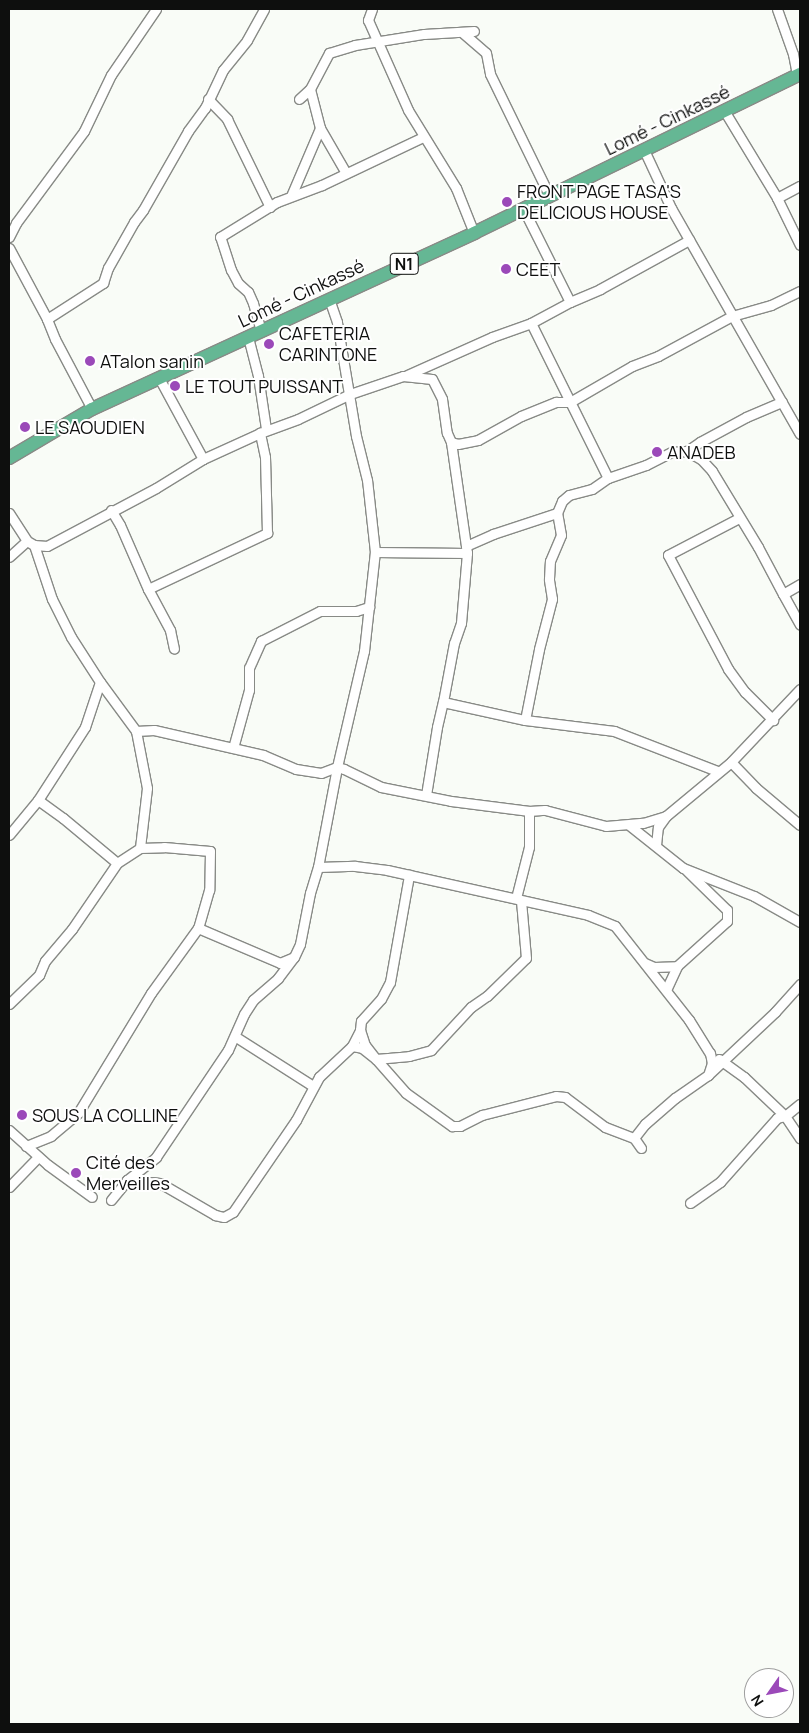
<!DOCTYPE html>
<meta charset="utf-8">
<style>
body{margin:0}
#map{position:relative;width:809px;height:1733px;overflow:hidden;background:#f9fcf7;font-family:Manrope,sans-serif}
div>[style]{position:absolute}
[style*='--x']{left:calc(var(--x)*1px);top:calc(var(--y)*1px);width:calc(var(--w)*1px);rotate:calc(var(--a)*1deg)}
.roads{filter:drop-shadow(1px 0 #888a86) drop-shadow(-1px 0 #888a86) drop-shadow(0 1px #888a86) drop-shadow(0 -1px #888a86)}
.minor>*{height:9px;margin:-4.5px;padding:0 4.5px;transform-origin:4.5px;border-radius:4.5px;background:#fff}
.highway>*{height:12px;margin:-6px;padding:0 6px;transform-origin:6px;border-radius:6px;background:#65b794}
.dots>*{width:14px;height:14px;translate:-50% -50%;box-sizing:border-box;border:2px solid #fff;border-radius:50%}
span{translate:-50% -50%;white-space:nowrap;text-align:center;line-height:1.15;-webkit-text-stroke:4px #fff;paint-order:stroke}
.shield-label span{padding:1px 4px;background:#fff;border:1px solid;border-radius:4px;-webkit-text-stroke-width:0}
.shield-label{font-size:16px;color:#0e0f0e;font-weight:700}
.street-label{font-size:18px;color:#0e0f0e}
.poi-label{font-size:18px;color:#0e0f0e}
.left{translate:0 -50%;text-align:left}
.frame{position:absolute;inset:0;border:10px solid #0e0f0e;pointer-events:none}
.north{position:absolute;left:744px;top:1668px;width:50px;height:50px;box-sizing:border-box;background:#fff;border:1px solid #9f9f9f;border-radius:50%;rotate:237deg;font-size:14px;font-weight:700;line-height:20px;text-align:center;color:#0e0f0e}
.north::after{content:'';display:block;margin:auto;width:18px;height:22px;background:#9b49b9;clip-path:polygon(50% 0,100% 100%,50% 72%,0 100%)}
</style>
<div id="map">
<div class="roads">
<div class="minor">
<div style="--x:372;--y:9;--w:12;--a:110"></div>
<div style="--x:368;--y:20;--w:98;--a:66"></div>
<div style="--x:408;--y:110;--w:92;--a:58.4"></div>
<div style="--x:456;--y:188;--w:48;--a:68.2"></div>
<div style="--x:777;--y:9;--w:48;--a:70.4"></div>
<div style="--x:793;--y:54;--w:21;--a:79"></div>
<div style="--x:463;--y:33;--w:30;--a:41"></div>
<div style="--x:486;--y:53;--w:21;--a:79"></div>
<div style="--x:490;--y:74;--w:135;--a:64"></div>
<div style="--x:310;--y:89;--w:40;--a:75.6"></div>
<div style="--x:320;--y:128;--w:52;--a:60"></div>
<div style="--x:208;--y:99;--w:28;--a:46"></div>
<div style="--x:227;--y:119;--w:98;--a:64"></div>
<div style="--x:299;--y:99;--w:15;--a:-42"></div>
<div style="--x:310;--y:89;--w:41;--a:-62.2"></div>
<div style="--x:329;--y:53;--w:27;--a:-17"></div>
<div style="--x:355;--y:45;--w:70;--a:-9.1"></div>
<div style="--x:424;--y:34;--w:50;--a:-3.4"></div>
<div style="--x:725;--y:112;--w:100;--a:58.8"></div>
<div style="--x:777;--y:198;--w:52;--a:63.9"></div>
<div style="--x:644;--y:150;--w:64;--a:65"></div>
<div style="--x:671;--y:208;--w:260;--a:60.3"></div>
<div style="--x:291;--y:196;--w:74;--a:-66.9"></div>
<div style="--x:777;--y:198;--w:26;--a:-28"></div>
<div style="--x:9;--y:237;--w:16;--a:-63"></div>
<div style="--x:16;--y:223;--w:114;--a:-53.5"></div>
<div style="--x:84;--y:131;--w:62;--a:-64.3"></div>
<div style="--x:111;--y:75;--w:80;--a:-55.7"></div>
<div style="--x:9;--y:248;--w:81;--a:61.8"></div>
<div style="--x:570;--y:302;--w:33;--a:-23"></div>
<div style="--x:600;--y:289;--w:102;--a:-28.8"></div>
<div style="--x:531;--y:323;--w:173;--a:63.6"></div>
<div style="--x:608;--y:478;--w:40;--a:-18.9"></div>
<div style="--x:646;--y:465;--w:29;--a:-27"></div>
<div style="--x:672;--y:452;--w:15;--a:-4"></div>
<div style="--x:687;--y:451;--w:16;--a:30"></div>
<div style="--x:701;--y:459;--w:16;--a:47"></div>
<div style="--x:712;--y:471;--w:89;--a:58.8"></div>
<div style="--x:758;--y:547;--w:53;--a:62"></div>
<div style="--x:783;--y:594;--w:20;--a:-30"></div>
<div style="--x:261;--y:331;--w:29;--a:-106"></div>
<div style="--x:253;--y:303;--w:12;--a:-114"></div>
<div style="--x:248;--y:292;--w:13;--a:-138"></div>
<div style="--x:238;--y:283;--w:15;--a:-118"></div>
<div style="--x:231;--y:270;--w:35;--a:-108"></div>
<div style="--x:220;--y:237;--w:67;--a:-31.6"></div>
<div style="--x:277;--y:202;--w:48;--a:-20.7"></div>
<div style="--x:322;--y:185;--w:112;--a:-25.4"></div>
<div style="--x:248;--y:337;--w:40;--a:75.6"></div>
<div style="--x:258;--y:376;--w:54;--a:81.4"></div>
<div style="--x:407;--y:375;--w:93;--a:-24.1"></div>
<div style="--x:492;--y:337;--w:41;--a:-19.7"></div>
<div style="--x:531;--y:323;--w:44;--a:-28.3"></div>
<div style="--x:570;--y:302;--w:105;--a:-116.6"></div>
<div style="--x:92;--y:409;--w:79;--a:-117.9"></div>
<div style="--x:55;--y:339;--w:22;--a:-112"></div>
<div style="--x:47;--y:319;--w:67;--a:-32.7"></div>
<div style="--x:103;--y:283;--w:16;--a:-72"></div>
<div style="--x:108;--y:268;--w:53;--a:-60.5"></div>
<div style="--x:134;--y:222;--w:15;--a:-53"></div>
<div style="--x:143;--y:210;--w:91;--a:-60.3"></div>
<div style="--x:188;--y:131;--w:29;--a:-54"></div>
<div style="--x:205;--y:108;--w:42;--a:-64.7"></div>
<div style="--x:223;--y:70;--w:38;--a:-51"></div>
<div style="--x:247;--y:40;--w:35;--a:-61"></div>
<div style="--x:260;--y:433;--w:40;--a:-20.2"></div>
<div style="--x:298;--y:419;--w:58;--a:-25.7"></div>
<div style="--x:350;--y:394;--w:56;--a:-18.8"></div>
<div style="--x:403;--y:376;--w:29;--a:6"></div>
<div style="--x:432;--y:379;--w:22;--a:63"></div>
<div style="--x:442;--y:399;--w:34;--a:82"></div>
<div style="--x:447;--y:433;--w:10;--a:66"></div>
<div style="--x:451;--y:442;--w:7;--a:16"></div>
<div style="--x:458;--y:444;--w:20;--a:-11"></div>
<div style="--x:478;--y:440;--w:49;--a:-29.2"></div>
<div style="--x:521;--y:416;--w:38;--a:-22"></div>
<div style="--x:556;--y:402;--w:14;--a:0"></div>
<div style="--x:570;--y:402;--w:72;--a:-30.1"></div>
<div style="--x:632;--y:366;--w:28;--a:-21"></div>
<div style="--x:658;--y:356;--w:84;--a:-28.4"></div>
<div style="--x:732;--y:316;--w:41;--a:-15.8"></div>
<div style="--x:771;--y:305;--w:32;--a:-26"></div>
<div style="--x:451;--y:442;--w:112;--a:81.8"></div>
<div style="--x:467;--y:553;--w:70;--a:94.9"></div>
<div style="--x:461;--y:623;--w:21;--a:109"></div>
<div style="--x:454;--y:643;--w:60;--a:100.6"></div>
<div style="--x:443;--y:702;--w:84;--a:12.4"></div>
<div style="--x:525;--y:720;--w:90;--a:7"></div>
<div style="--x:614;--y:731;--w:110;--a:21.2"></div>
<div style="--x:687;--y:451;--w:16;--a:-35"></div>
<div style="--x:700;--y:442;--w:52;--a:-28.5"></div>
<div style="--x:746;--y:417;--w:39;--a:-23"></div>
<div style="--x:111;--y:510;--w:17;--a:59"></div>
<div style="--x:120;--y:525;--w:70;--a:66.4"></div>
<div style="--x:148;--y:589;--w:47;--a:61.8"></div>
<div style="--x:170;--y:630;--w:19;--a:78"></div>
<div style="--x:9;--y:513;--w:33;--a:57"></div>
<div style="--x:27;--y:541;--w:8;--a:30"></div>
<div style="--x:34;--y:545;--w:57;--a:71.6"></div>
<div style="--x:52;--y:599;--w:42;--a:63.4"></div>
<div style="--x:71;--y:637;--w:54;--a:57.2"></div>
<div style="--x:100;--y:682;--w:61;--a:53.7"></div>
<div style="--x:136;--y:731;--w:58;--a:79.1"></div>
<div style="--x:147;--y:788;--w:60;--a:96.7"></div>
<div style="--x:739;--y:518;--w:80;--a:152.5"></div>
<div style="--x:668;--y:555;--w:129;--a:62.2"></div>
<div style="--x:728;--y:669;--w:29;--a:54"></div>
<div style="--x:745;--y:692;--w:40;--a:45"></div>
<div style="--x:34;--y:545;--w:13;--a:4"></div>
<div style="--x:47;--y:546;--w:123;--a:-28"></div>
<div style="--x:156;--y:488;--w:55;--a:-31.7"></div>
<div style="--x:203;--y:459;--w:92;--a:-118.5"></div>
<div style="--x:466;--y:546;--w:30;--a:-24"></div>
<div style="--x:493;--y:534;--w:67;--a:-18.2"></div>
<div style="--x:375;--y:552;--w:92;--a:0.6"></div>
<div style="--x:9;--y:557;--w:24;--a:-42"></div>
<div style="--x:148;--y:589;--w:132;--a:-25.2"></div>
<div style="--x:267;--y:533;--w:76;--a:-91.5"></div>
<div style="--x:265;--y:457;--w:25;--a:-102"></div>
<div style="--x:260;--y:433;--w:63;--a:155.5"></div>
<div style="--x:783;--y:594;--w:35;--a:61"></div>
<div style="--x:800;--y:689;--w:100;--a:133.4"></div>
<div style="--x:731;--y:762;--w:36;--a:46"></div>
<div style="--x:756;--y:788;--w:57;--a:40.1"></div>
<div style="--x:525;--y:720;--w:72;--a:-78.8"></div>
<div style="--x:539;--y:649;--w:52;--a:-75.4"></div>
<div style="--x:552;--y:599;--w:20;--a:-99"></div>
<div style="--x:549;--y:579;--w:18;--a:-87"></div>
<div style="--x:550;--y:561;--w:28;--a:-67"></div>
<div style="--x:561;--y:535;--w:22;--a:-100"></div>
<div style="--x:557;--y:513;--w:13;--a:-67"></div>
<div style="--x:562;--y:501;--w:9;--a:-41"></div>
<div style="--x:569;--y:495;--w:24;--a:-15"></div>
<div style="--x:592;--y:489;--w:19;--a:-35"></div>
<div style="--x:136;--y:731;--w:18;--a:-3"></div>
<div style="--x:154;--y:730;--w:112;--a:12.9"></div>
<div style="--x:263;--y:755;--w:36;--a:23"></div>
<div style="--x:296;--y:769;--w:25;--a:9"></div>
<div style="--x:321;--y:773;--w:17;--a:-21"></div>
<div style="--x:337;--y:767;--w:7;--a:16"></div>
<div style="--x:344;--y:769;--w:41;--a:25.9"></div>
<div style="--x:381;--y:787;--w:71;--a:11.3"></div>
<div style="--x:451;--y:801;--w:79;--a:7.3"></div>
<div style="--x:233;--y:748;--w:60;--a:-74.6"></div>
<div style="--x:249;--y:690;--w:22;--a:-90"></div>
<div style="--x:249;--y:668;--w:30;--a:-66"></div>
<div style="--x:261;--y:641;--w:66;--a:-27"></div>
<div style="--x:320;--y:611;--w:36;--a:0"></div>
<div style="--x:356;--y:611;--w:14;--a:-17"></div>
<div style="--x:426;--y:795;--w:69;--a:-80.8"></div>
<div style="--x:437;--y:727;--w:26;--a:-77"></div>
<div style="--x:38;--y:800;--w:31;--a:36"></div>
<div style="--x:63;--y:818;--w:70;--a:39.8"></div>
<div style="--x:629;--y:825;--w:69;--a:38.5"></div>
<div style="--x:683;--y:868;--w:76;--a:21.5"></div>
<div style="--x:754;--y:896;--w:53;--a:29.5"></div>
<div style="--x:9;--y:835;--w:45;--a:-50.4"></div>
<div style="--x:38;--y:800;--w:87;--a:-57.2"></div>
<div style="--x:85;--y:727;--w:47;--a:-71.6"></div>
<div style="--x:656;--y:845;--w:18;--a:-84"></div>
<div style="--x:658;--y:827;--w:14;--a:-54"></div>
<div style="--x:318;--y:867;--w:37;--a:-2"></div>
<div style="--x:355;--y:866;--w:32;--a:7"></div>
<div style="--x:387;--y:870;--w:206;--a:12.6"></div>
<div style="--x:588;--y:915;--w:29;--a:22"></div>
<div style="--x:615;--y:926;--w:120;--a:51.8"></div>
<div style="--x:689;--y:1020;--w:39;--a:58"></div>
<div style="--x:710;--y:1053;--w:10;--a:79"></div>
<div style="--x:712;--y:1063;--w:13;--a:108"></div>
<div style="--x:516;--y:898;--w:53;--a:-75.7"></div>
<div style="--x:529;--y:847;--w:36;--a:-90"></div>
<div style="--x:529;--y:811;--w:16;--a:-4"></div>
<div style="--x:545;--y:810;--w:63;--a:14.7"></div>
<div style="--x:606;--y:826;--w:37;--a:-5"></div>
<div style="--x:643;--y:823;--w:24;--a:-17"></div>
<div style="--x:666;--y:816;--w:85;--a:-39.7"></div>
<div style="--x:198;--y:928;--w:89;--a:23.1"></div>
<div style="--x:280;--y:963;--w:15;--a:-23"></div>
<div style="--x:294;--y:957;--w:14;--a:-65"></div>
<div style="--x:300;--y:944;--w:52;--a:-78.9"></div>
<div style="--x:310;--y:893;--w:27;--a:-73"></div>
<div style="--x:318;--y:867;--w:102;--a:-79.2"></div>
<div style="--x:337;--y:767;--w:119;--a:-76.9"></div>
<div style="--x:364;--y:651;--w:100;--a:-83.7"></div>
<div style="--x:375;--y:552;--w:72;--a:-96.3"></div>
<div style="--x:367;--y:480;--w:45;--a:-104"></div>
<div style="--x:356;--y:436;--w:116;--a:-99.5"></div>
<div style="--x:337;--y:322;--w:24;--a:-109"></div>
<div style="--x:645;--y:963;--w:10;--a:24"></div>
<div style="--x:654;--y:967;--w:23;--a:-2"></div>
<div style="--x:666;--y:990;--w:26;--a:-65"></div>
<div style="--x:677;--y:966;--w:67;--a:-42"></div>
<div style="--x:727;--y:921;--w:11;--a:-90"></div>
<div style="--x:727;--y:910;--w:56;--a:-135.7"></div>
<div style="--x:9;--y:1004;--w:42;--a:-44"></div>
<div style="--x:39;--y:975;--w:15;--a:-67"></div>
<div style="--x:45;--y:961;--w:42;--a:-49.8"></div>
<div style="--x:72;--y:929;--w:80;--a:-55.7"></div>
<div style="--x:117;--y:863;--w:27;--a:-33"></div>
<div style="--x:140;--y:848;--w:24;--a:-2"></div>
<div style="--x:164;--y:847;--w:46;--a:5"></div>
<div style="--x:210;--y:851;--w:39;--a:91"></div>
<div style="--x:209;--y:890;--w:40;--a:106"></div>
<div style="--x:198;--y:928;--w:80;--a:125.9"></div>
<div style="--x:151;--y:993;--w:140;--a:121.3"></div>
<div style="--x:78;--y:1113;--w:35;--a:140"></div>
<div style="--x:51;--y:1136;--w:27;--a:158"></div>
<div style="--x:360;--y:1030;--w:16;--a:72"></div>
<div style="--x:365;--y:1045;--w:18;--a:52"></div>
<div style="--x:376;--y:1059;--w:33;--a:-5"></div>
<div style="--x:409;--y:1056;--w:23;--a:-15"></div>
<div style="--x:431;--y:1050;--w:59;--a:-47.1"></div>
<div style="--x:471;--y:1007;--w:19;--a:-35"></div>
<div style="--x:487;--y:996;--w:54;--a:-44.3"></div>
<div style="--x:526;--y:958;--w:57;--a:-95"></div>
<div style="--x:236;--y:1037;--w:91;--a:32.5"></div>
<div style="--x:352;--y:1046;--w:18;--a:-63"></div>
<div style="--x:360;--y:1030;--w:9;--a:-84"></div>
<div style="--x:361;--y:1021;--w:30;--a:-48"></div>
<div style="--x:381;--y:999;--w:19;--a:-62"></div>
<div style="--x:390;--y:982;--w:109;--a:-79.9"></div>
<div style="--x:719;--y:1059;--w:31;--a:36"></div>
<div style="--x:744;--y:1077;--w:57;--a:43.6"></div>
<div style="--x:785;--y:1116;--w:27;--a:56"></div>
<div style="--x:9;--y:1130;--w:52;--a:41.9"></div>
<div style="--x:48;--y:1165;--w:54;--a:36"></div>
<div style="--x:641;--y:1148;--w:12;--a:-125"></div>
<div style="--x:634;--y:1138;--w:18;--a:-52"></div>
<div style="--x:645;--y:1124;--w:40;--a:-41"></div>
<div style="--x:675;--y:1098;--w:40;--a:-34.9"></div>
<div style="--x:708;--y:1075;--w:92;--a:-43.2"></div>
<div style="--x:775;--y:1012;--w:38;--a:-48"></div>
<div style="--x:127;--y:1180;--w:33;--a:5"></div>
<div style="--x:160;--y:1183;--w:64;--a:30.2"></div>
<div style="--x:215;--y:1215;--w:9;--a:13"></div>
<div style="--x:224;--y:1217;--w:10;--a:-29"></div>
<div style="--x:233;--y:1212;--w:112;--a:-55.6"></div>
<div style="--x:296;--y:1120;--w:49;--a:-61.9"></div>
<div style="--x:319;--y:1077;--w:45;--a:-43.2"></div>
<div style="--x:352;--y:1046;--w:10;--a:11"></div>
<div style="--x:362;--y:1048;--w:18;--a:38"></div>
<div style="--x:376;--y:1059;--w:45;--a:48.6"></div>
<div style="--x:406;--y:1093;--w:57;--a:35.7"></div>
<div style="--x:452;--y:1126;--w:8;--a:0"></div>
<div style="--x:460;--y:1126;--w:25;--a:-27"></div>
<div style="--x:482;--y:1115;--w:76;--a:-14.4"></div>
<div style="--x:556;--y:1096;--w:9;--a:6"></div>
<div style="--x:565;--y:1097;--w:50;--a:36.9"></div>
<div style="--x:605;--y:1127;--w:31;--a:21"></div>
<div style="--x:9;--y:1187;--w:42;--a:-46"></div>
<div style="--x:111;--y:1200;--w:26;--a:-51"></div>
<div style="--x:127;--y:1180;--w:37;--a:-38"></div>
<div style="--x:156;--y:1157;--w:129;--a:-56.1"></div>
<div style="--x:228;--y:1050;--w:39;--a:-66"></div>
<div style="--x:244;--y:1014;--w:17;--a:-57"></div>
<div style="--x:253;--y:1000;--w:33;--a:-41"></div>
<div style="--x:278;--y:978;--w:26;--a:-53"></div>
<div style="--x:690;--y:1203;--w:37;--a:-35"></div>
<div style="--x:720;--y:1182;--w:86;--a:-48.3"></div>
<div style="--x:777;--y:1118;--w:8;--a:-14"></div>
<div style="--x:785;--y:1116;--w:19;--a:-39"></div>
</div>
<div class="highway">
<div style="--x:9;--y:458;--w:96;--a:-30.6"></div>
<div style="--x:92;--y:409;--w:421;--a:-24.7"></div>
<div style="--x:474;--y:233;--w:363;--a:-26"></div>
</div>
</div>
<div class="dots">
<div style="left:507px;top:202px;background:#9b49b9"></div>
<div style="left:506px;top:269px;background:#9b49b9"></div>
<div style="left:269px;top:344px;background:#9b49b9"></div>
<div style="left:90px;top:361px;background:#9b49b9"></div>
<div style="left:175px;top:386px;background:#9b49b9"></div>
<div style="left:25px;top:427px;background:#9b49b9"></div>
<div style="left:657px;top:452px;background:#9b49b9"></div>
<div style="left:22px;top:1115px;background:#9b49b9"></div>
<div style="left:76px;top:1173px;background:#9b49b9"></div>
</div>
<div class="shield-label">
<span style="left:404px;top:264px">N1</span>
</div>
<div class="street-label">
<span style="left:667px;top:120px;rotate:-26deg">Lomé - Cinkassé</span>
<span style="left:301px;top:293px;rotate:-25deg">Lomé - Cinkassé</span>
</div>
<div class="poi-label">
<span class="left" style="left:517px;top:202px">FRONT PAGE TASA'S<br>DELICIOUS HOUSE</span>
<span class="left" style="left:516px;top:269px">CEET</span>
<span class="left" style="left:279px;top:344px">CAFETERIA<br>CARINTONE</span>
<span class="left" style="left:100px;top:361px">ATalon sanin</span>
<span class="left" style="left:185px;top:386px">LE TOUT PUISSANT</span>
<span class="left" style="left:35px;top:427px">LE SAOUDIEN</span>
<span class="left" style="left:667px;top:452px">ANADEB</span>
<span class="left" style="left:32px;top:1115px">SOUS LA COLLINE</span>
<span class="left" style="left:86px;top:1173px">Cité des<br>Merveilles</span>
</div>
<div class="frame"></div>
<div class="north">N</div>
</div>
